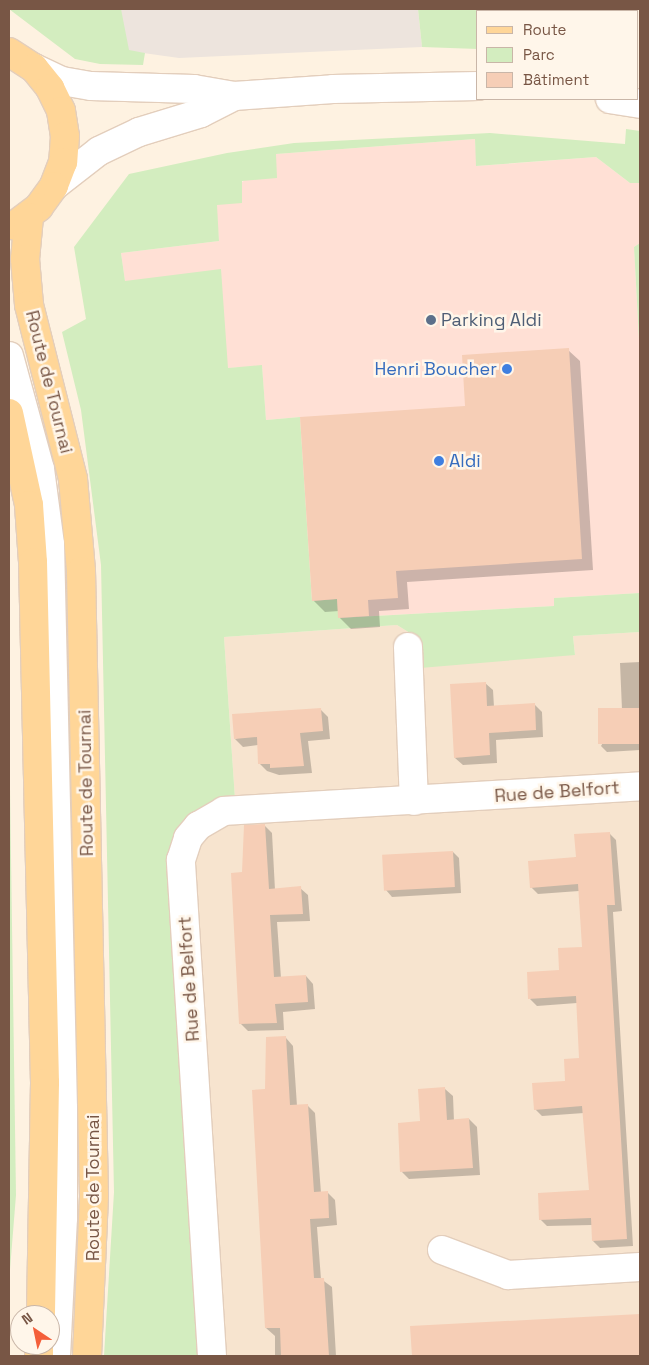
<!DOCTYPE html>
<meta charset="utf-8">
<style>
body{margin:0}
#map{position:relative;width:649px;height:1365px;overflow:hidden;background:#fef2e1;font-family:"Space Grotesk",sans-serif}
div>[style]{position:absolute}
[style*='--x']{left:calc(var(--x)*1px);top:calc(var(--y)*1px);width:calc(var(--w)*1px);rotate:calc(var(--a)*1deg)}
.residential>*{inset:0;background:#f7e4cf}
.commercial>*{inset:0;background:#ffe0d5}
.industrial>*{inset:0;background:#ede4dd}
.green>*{inset:0;background:#d3edbf}
.shadow>*{inset:0;background:#0003}
.building>*{inset:0;background:#f6ceb6;transform-origin:0 0}
.roads{filter:drop-shadow(1px 0 #e3cebc) drop-shadow(-1px 0 #e3cebc) drop-shadow(0 1px #e3cebc) drop-shadow(0 -1px #e3cebc)}
.minor>*{height:28px;margin:-14px;padding:0 14px;transform-origin:14px;border-radius:14px;background:#fff}
.major>*{height:28px;margin:-14px;padding:0 14px;transform-origin:14px;border-radius:14px;background:#ffd698}
.dots>*{width:14px;height:14px;translate:-50% -50%;box-sizing:border-box;border:2px solid #fff6ea;border-radius:50%}
span{translate:-50% -50%;white-space:nowrap;text-align:center;line-height:1.15;-webkit-text-stroke:5px #fff6ea;paint-order:stroke}
.service-label{font-size:18px;color:#4e5e75}
.left{translate:0 -50%;text-align:left}
.shop-label{font-size:18px;color:#366cbe}
.right{translate:-100% -50%;text-align:right}
.street-label{font-size:18px;color:#785645}
.frame{position:absolute;inset:0;border:10px solid #785645;pointer-events:none}
.legend{position:absolute;left:476px;top:10px;width:162px;height:90px;box-sizing:border-box;background:#fff6ea;border:1px solid #c9b6a8;margin:0;padding:6px 9px;list-style:none;font-size:15px;color:#785645}
.legend li{display:flex;align-items:center;gap:10px;height:25px}
.legend b{width:25px;border:1px solid #c9b6a8}
.north{position:absolute;left:10px;top:1305px;width:50px;height:50px;box-sizing:border-box;background:#fff6ea;border:1px solid #c9b6a8;border-radius:50%;rotate:326deg;font-size:14px;font-weight:700;line-height:20px;text-align:center;color:#785645}
.north::after{content:'';display:block;margin:auto;width:18px;height:22px;background:#f45f3a;clip-path:polygon(50% 0,100% 100%,50% 72%,0 100%)}
</style>
<div id="map">
<div class="residential">
<div style="clip-path:polygon(397px 625px,418px 638px,575px 655px,573px 636px,640px 632px,640px 1356px,201px 1356px,181px 832px,235px 799px,224px 637px)"></div>
</div>
<div class="commercial">
<div style="clip-path:polygon(475px 139px,477px 166px,596px 157px,630px 183px,640px 183px,640px 243px,634px 247px,640px 357px,640px 593px,554px 598px,554px 606px,338px 618px,312px 601px,300px 417px,266px 420px,262px 366px,228px 368px,125px 281px,121px 253px,219px 241px,216px 204px,276px 154px)"></div>
</div>
<div class="industrial">
<div style="clip-path:polygon(29px 9px,418px 9px,422px 47px,179px 58px,129px 51px)"></div>
</div>
<div class="green">
<div style="clip-path:polygon(9px 9px,121px 9px,129px 50px,145px 53px,143px 65px,100px 64px,75px 59px)"></div>
<div style="clip-path:polygon(418px 9px,603px 9px,478px 11px,478px 49px,422px 47px)"></div>
<div style="clip-path:polygon(626px 129px,640px 131px,640px 183px,630px 183px,596px 157px,476px 166px,475px 139px,276px 154px,277px 178px,242px 181px,242px 203px,217px 205px,219px 241px,121px 253px,125px 281px,221px 269px,228px 368px,262px 365px,266px 420px,300px 417px,312px 601px,337px 599px,339px 618px,554px 606px,554px 598px,640px 593px,640px 632px,573px 636px,575px 655px,420px 668px,418px 638px,397px 625px,224px 637px,235px 799px,181px 832px,201px 1356px,104px 1356px,114px 1192px,101px 565px,81px 410px,62px 332px,86px 319px,74px 247px,129px 174px,227px 153px,294px 143px,490px 133px,625px 144px)"></div>
<div style="clip-path:polygon(640px 243px,640px 357px,634px 247px)"></div>
<div style="clip-path:polygon(9px 721px,16px 1195px,9px 1282px)"></div>
</div>
<div class="shadow">
<div style="clip-path:polygon(568px 350px,580px 361px,593px 570px,407px 582px,409px 609px,379px 611px,380px 627px,351px 629px,340px 618px,339px 611px,325px 612px,313px 600px,466px 407px)"></div>
<div style="clip-path:polygon(640px 662px,640px 750px,607px 752px,601px 746px,622px 710px,620px 663px)"></div>
<div style="clip-path:polygon(485px 683px,493px 690px,494px 707px,534px 704px,542px 712px,543px 737px,496px 740px,497px 763px,463px 765px,455px 758px)"></div>
<div style="clip-path:polygon(320px 709px,328px 717px,330px 739px,308px 741px,312px 773px,279px 775px,267px 771px,259px 763px,258px 745px,243px 747px,235px 739px)"></div>
<div style="clip-path:polygon(264px 825px,272px 833px,275px 890px,300px 888px,308px 895px,310px 921px,277px 922px,281px 978px,306px 976px,313px 984px,315px 1009px,283px 1012px,284px 1030px,248px 1031px,240px 1023px,243px 873px)"></div>
<div style="clip-path:polygon(610px 834px,616px 840px,622px 911px,613px 912px,633px 1246px,600px 1248px,593px 1241px,592px 1225px,547px 1226px,540px 1219px,591px 1191px,584px 1113px,542px 1116px,535px 1109px,567px 1082px,580px 1059px,577px 1003px,537px 1006px,530px 999px,583px 948px,579px 891px,538px 894px,531px 887px)"></div>
<div style="clip-path:polygon(453px 852px,459px 858px,461px 893px,392px 897px,386px 890px)"></div>
<div style="clip-path:polygon(286px 1038px,293px 1046px,297px 1106px,307px 1105px,315px 1113px,321px 1193px,327px 1192px,335px 1200px,337px 1225px,317px 1227px,321px 1279px,332px 1287px,336px 1356px,275px 1356px,275px 1336px,266px 1328px,266px 1090px)"></div>
<div style="clip-path:polygon(445px 1089px,453px 1096px,454px 1121px,469px 1119px,477px 1127px,480px 1175px,409px 1179px,402px 1172px,421px 1123px)"></div>
<div style="clip-path:polygon(640px 1315px,640px 1355px,413px 1356px,411px 1328px)"></div>
</div>
<div class="building">
<div style="clip-path:polygon(569px 348px,582px 559px,396px 571px,398px 598px,368px 600px,369px 616px,338px 618px,337px 599px,312px 601px,300px 417px,465px 406px,462px 355px)"></div>
<div style="clip-path:polygon(486px 682px,487px 706px,535px 703px,536px 730px,489px 733px,490px 755px,454px 758px,450px 684px)"></div>
<div style="clip-path:polygon(321px 708px,323px 731px,300px 733px,304px 766px,270px 768px,270px 764px,258px 764px,257px 737px,234px 739px,232px 714px)"></div>
<div style="left:640px;top:708px;width:36px;height:42px;rotate:90deg"></div>
<div style="clip-path:polygon(265px 824px,269px 889px,301px 886px,303px 914px,270px 915px,274px 977px,306px 975px,308px 1002px,275px 1004px,277px 1023px,239px 1024px,231px 873px,242px 872px,244px 825px)"></div>
<div style="clip-path:polygon(610px 832px,615px 905px,607px 905px,627px 1239px,592px 1241px,591px 1218px,539px 1220px,538px 1193px,589px 1190px,582px 1106px,534px 1110px,532px 1083px,565px 1081px,564px 1059px,579px 1058px,576px 996px,528px 999px,527px 972px,559px 970px,558px 948px,582px 947px,578px 884px,530px 888px,528px 861px,576px 857px,574px 834px)"></div>
<div style="left:453px;top:851px;width:36px;height:71px;rotate:87deg"></div>
<div style="clip-path:polygon(286px 1036px,290px 1105px,308px 1104px,314px 1192px,328px 1191px,329px 1218px,310px 1219px,314px 1278px,324px 1278px,329px 1356px,281px 1356px,280px 1328px,265px 1328px,252px 1090px,265px 1089px,266px 1037px)"></div>
<div style="clip-path:polygon(445px 1087px,447px 1120px,469px 1118px,473px 1168px,400px 1172px,398px 1123px,420px 1121px,418px 1089px)"></div>
<div style="clip-path:polygon(640px 1314px,640px 1356px,412px 1356px,410px 1326px)"></div>
</div>
<div class="roads">
<div class="minor">
<div style="--x:34;--y:68;--w:31;--a:25"></div>
<div style="--x:62;--y:81;--w:29;--a:10"></div>
<div style="--x:91;--y:86;--w:103;--a:1.7"></div>
<div style="--x:194;--y:89;--w:41;--a:9.9"></div>
<div style="--x:234;--y:96;--w:99;--a:-4"></div>
<div style="--x:333;--y:89;--w:145;--a:-1.2"></div>
<div style="--x:610;--y:99;--w:30;--a:9"></div>
<div style="--x:54;--y:186;--w:57;--a:-37.9"></div>
<div style="--x:99;--y:151;--w:44;--a:-25.4"></div>
<div style="--x:139;--y:132;--w:65;--a:-17"></div>
<div style="--x:201;--y:113;--w:37;--a:-27"></div>
<div style="--x:9;--y:356;--w:117;--a:74.7"></div>
<div style="--x:40;--y:469;--w:76;--a:82.4"></div>
<div style="--x:50;--y:544;--w:565;--a:88.68"></div>
<div style="--x:63;--y:1109;--w:109;--a:90"></div>
<div style="--x:63;--y:1218;--w:138;--a:92.9"></div>
<div style="--x:408;--y:647;--w:154;--a:87.8"></div>
<div style="--x:442;--y:1250;--w:71;--a:20.7"></div>
<div style="--x:508;--y:1275;--w:132;--a:-3.5"></div>
<div style="--x:212;--y:1356;--w:497;--a:-93.6"></div>
<div style="--x:181;--y:860;--w:23;--a:-72"></div>
<div style="--x:188;--y:838;--w:16;--a:-50"></div>
<div style="--x:198;--y:826;--w:30;--a:-30"></div>
<div style="--x:224;--y:811;--w:417;--a:-3.4"></div>
</div>
<div class="major">
<div style="--x:9;--y:52;--w:30;--a:33"></div>
<div style="--x:34;--y:68;--w:26;--a:51"></div>
<div style="--x:50;--y:88;--w:25;--a:64"></div>
<div style="--x:61;--y:111;--w:25;--a:81"></div>
<div style="--x:65;--y:136;--w:26;--a:94"></div>
<div style="--x:63;--y:162;--w:26;--a:111"></div>
<div style="--x:54;--y:186;--w:26;--a:126"></div>
<div style="--x:39;--y:207;--w:31;--a:143"></div>
<div style="--x:29;--y:217;--w:42;--a:95.4"></div>
<div style="--x:25;--y:259;--w:46;--a:85"></div>
<div style="--x:29;--y:305;--w:179;--a:75.8"></div>
<div style="--x:73;--y:479;--w:92;--a:85"></div>
<div style="--x:81;--y:571;--w:625;--a:88.81"></div>
<div style="--x:94;--y:1196;--w:160;--a:92.5"></div>
<div style="--x:9;--y:413;--w:94;--a:77.7"></div>
<div style="--x:29;--y:505;--w:57;--a:86"></div>
<div style="--x:33;--y:562;--w:521;--a:88.68"></div>
<div style="--x:45;--y:1083;--w:232;--a:91"></div>
<div style="--x:39;--y:1356;--w:11;--a:-90"></div>
</div>
</div>
<div class="dots">
<div style="left:431px;top:320px;background:#5c6f8a"></div>
<div style="left:507px;top:369px;background:#3f7fe0"></div>
<div style="left:439px;top:461px;background:#3f7fe0"></div>
</div>
<div class="service-label">
<span class="left" style="left:441px;top:320px">Parking Aldi</span>
</div>
<div class="shop-label">
<span class="right" style="left:497px;top:369px">Henri Boucher</span>
<span class="left" style="left:449px;top:461px">Aldi</span>
</div>
<div class="street-label">
<span style="left:49px;top:382px;rotate:76deg">Route de Tournai</span>
<span style="left:86px;top:783px;rotate:-91deg">Route de Tournai</span>
<span style="left:557px;top:792px;rotate:-4deg">Rue de Belfort</span>
<span style="left:189px;top:979px;rotate:-94deg">Rue de Belfort</span>
<span style="left:93px;top:1188px;rotate:-90deg">Route de Tournai</span>
</div>
<div class="frame"></div>
<ul class="legend">
<li><b style="height:6px;background:#ffd698"></b>Route</li>
<li><b style="height:14px;background:#d3edbf"></b>Parc</li>
<li><b style="height:14px;background:#f6ceb6"></b>Bâtiment</li>
</ul>
<div class="north">N</div>
</div>
